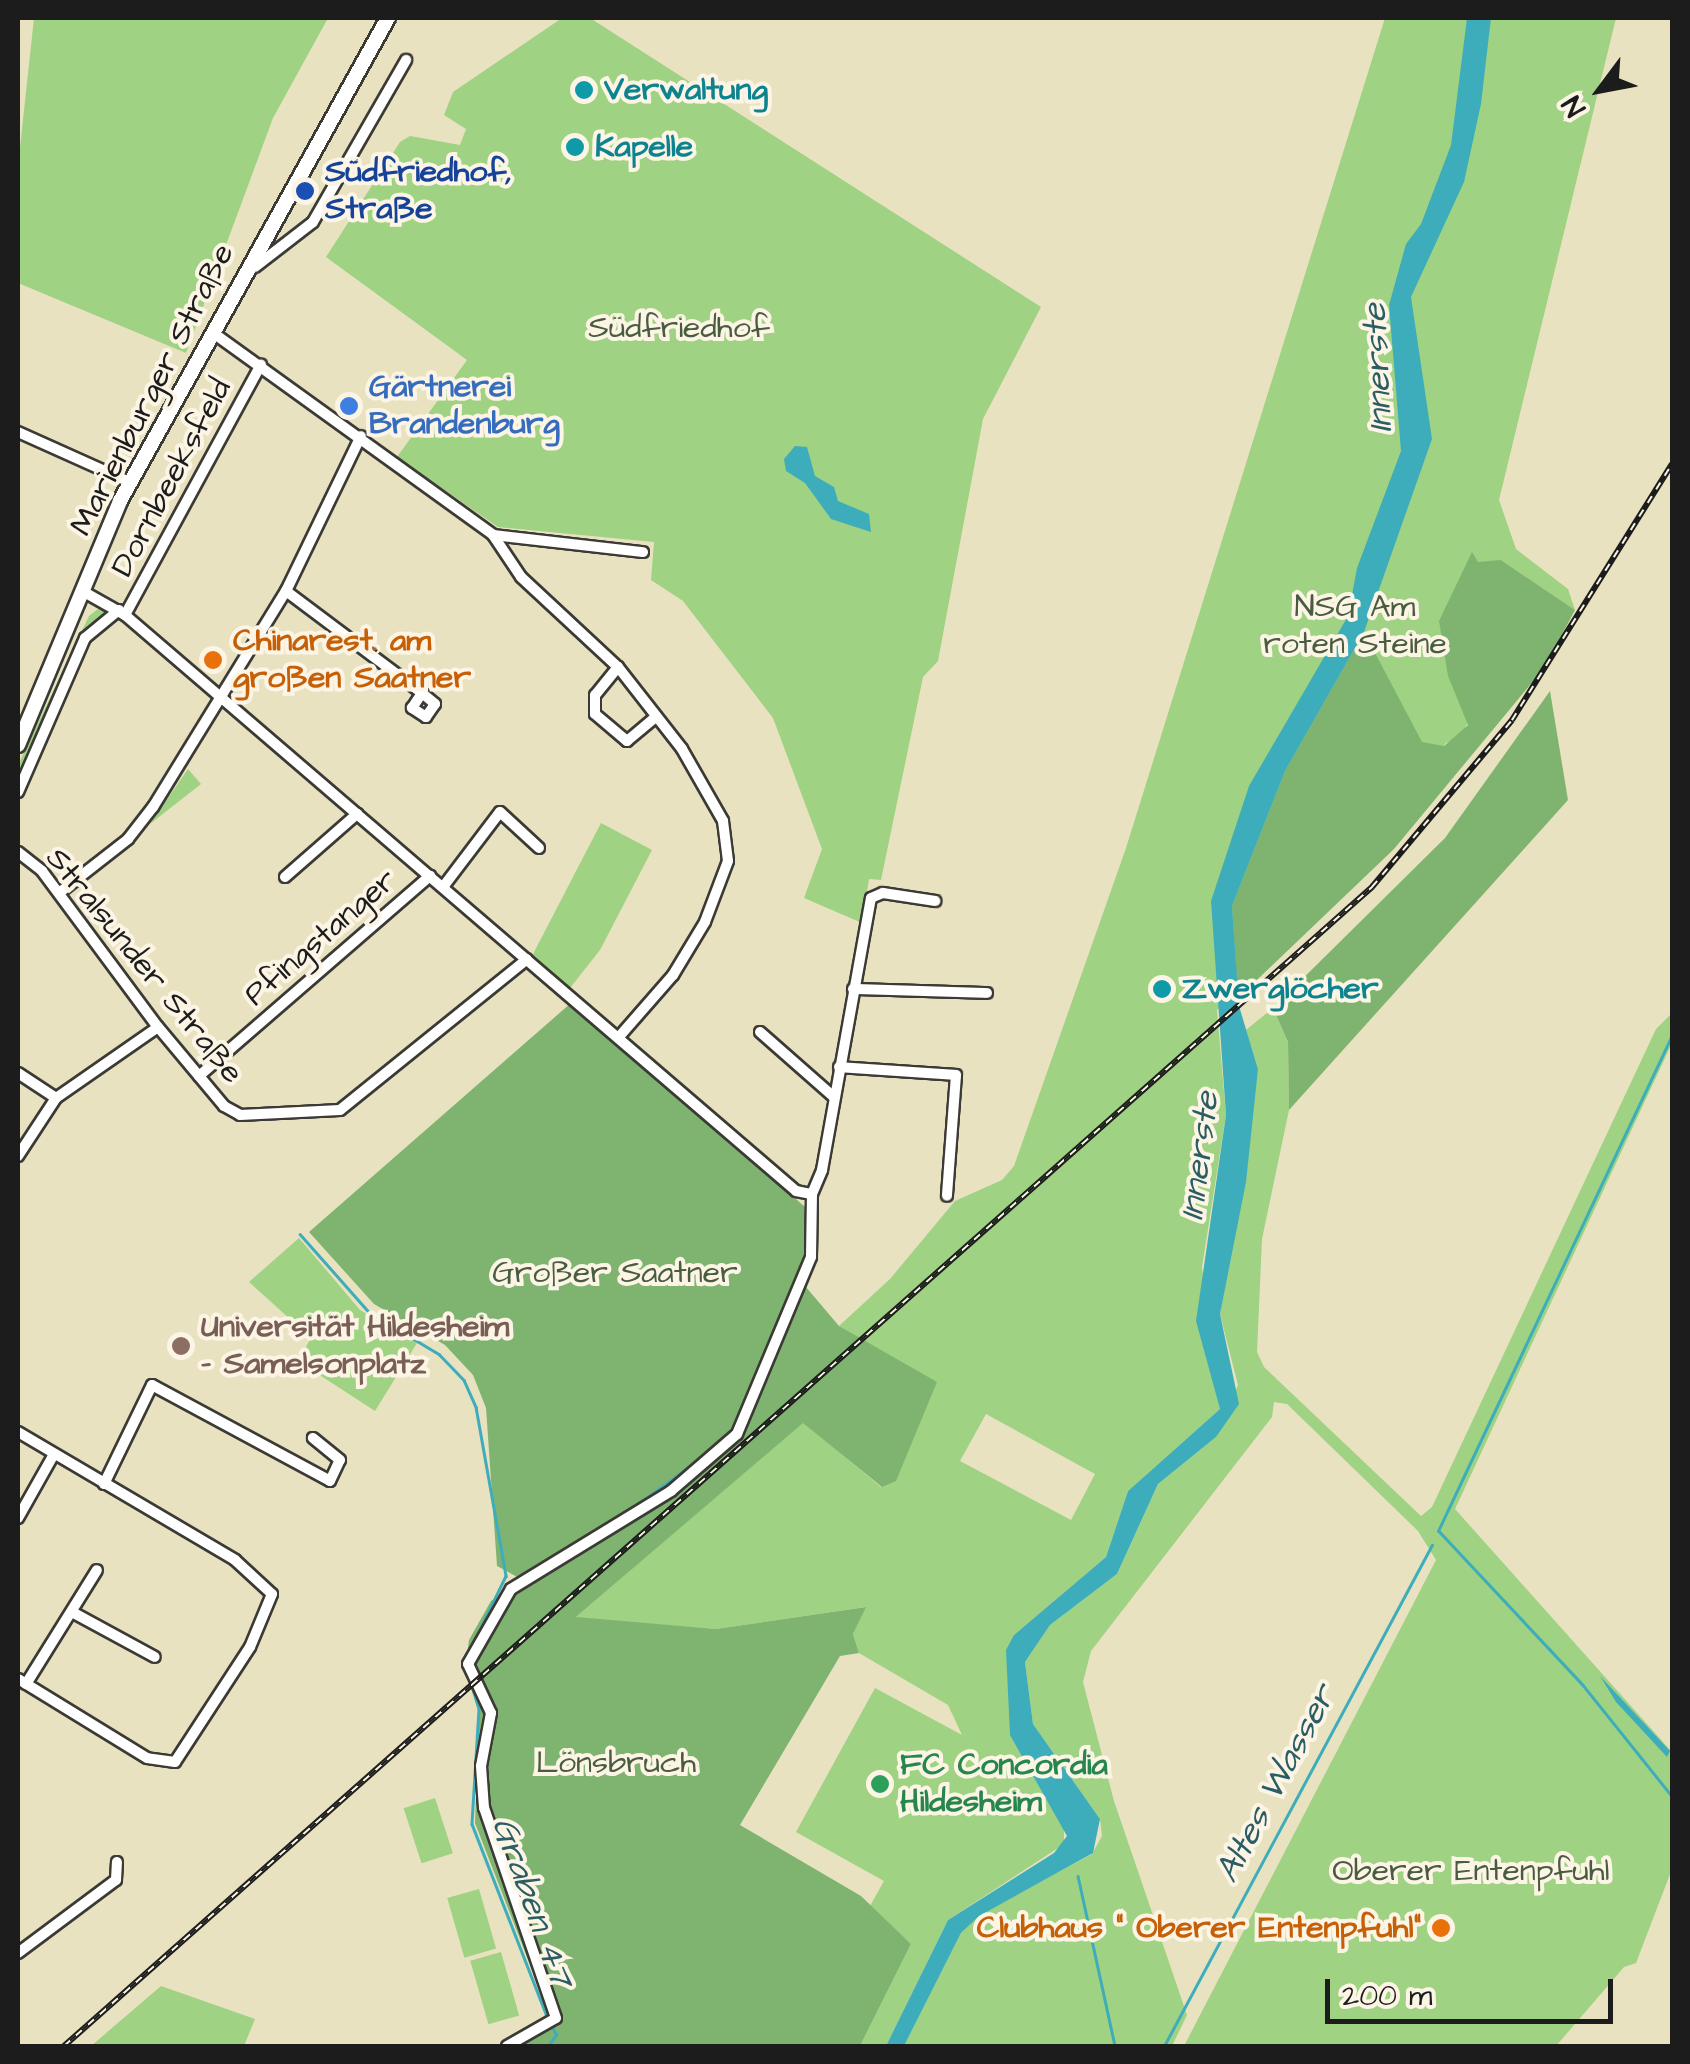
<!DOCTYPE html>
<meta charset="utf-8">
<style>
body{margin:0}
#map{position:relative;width:1690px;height:2064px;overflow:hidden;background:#e8e2c0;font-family:"Architects Daughter",sans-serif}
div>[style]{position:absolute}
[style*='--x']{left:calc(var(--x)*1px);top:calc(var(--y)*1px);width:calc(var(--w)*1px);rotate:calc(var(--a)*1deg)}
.green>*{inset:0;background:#9fd282;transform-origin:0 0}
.forest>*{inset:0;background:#7fb470}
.water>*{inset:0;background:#3eadbb}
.stream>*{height:2.5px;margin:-1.25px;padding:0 1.25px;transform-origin:1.25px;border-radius:1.25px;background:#3eadbb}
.roads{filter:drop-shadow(2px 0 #3b3a35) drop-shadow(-2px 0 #3b3a35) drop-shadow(0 2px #3b3a35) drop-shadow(0 -2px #3b3a35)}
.street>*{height:10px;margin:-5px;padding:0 5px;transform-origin:5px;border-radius:5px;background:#fff}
.secondary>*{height:14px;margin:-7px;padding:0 7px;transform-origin:7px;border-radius:7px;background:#fff}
.rail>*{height:6px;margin-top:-3px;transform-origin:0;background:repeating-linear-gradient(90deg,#fcf5e5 0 8px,#1c1c1c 0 16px);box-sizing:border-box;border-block:2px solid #1c1c1c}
.dots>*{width:28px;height:28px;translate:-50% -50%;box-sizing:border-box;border:5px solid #fcf5e5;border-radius:50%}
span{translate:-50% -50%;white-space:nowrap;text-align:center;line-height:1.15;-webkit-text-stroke:8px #fcf5e5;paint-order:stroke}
.culture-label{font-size:32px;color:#0d838f;font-weight:700}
.left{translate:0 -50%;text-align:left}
.transit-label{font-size:32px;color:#164399;font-weight:700}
.park-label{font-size:32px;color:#4a5c40}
.shop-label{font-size:32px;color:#366cbe;font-weight:700}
.street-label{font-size:32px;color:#1c1c1c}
.food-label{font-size:32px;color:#c56008;font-weight:700}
.right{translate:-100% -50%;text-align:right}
.education-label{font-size:32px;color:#785e54;font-weight:700}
.leisure-label{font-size:32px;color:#27864d;font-weight:700}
.water-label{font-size:35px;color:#2b5d64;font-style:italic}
.frame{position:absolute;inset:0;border:20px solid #1c1c1c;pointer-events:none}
.north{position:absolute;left:1550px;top:40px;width:100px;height:100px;-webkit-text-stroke:8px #fcf5e5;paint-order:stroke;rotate:238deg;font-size:28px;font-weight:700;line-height:40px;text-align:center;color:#1c1c1c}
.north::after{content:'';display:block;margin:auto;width:35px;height:45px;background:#1c1c1c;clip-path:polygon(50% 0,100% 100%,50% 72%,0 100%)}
.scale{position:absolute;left:1325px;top:1979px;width:288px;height:45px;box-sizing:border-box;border:5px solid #1c1c1c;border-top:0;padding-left:12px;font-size:30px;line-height:35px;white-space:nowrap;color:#1c1c1c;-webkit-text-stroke:8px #fcf5e5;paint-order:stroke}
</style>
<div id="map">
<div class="green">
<div style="clip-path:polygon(34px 18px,328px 18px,273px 118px,186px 353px,18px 283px,18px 166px)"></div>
<div style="clip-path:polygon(562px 18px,590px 18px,1041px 307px,983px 419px,938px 661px,923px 677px,881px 880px,869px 879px,862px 923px,804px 898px,822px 849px,773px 718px,683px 601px,651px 580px,654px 542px,498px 527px,397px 457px,467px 360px,326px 257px,400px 142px,410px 136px,460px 145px,466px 129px,444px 115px,453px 92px)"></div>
<div style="clip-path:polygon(evenodd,1385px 18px,1616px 18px,1499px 500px,1516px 549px,1568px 589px,1575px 610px,1501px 560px,1487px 693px,1459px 737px,1446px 743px,1255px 978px,1217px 1010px,1226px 1115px,1202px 1267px,1220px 1409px,1128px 1491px,1106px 1557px,1014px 1635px,1023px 1760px,1064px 1820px,1064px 1844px,948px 1920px,886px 2046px,860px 2046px,911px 1944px,870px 1906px,884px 1881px,796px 1832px,875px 1688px,962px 1735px,948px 1705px,859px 1653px,853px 1634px,865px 1607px,716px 1629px,575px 1618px,803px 1422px,881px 1487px,859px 1340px,839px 1326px,890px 1279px,955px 1201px,1002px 1180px,1014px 1166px,1126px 848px,1385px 18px,986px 1414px,1095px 1474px,1071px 1520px,960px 1461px,986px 1414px)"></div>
<div style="clip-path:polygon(103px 605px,108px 614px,94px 625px,18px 781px,18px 765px,89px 616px)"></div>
<div style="clip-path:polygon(188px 769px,201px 784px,150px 824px)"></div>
<div style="clip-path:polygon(601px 823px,652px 850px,600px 950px,570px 988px,532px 956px)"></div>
<div style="clip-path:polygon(1273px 1008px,1288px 1042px,1289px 1110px,1262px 1239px,1257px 1352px,1264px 1367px,1421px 1516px,1432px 1507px,1656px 1029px,1672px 1013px,1672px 1043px,1455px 1509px,1672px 1752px,1672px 1869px,1636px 1963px,1624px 1967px,1556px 2046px,1184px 2046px,1436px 1560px,1418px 1531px,1287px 1404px,1274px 1402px,1272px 1417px,1091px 1651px,1083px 1682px,1114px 1801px,1187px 2015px,1172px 2046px,904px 2046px,961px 1933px,979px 1915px,1092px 1854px,1102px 1836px,1100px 1819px,1033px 1724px,1025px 1662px,1050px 1625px,1117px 1574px,1158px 1484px,1216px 1437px,1238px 1385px,1220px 1314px,1258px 1069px,1246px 1030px)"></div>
<div style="clip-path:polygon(299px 1238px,360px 1310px,417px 1343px,375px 1411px,298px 1361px,311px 1338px,249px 1282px)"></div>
<div style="left:435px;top:1798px;width:58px;height:33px;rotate:72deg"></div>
<div style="left:479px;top:1889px;width:62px;height:33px;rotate:74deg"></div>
<div style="left:501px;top:1952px;width:66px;height:32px;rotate:74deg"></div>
<div style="clip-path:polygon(161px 1986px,255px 2019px,244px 2046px,91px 2046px)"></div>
</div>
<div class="forest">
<div style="clip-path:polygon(1472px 552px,1478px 562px,1501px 560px,1575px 610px,1544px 668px,1394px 849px,1238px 998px,1232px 906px,1285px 771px,1364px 632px,1422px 742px,1444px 746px,1468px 725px,1448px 676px,1439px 621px)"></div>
<div style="clip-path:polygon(1550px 691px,1568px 800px,1289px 1110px,1288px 1042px,1273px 1008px,1445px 838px)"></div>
<div style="clip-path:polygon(571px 1003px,812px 1213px,800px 1280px,839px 1326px,937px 1382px,896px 1481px,882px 1487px,803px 1423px,576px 1617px,716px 1629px,866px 1607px,853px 1634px,859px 1653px,840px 1656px,740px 1825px,861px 1896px,911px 1944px,860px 2046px,517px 2046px,554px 2027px,475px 1823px,479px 1713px,465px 1670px,469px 1640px,491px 1601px,521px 1579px,497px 1566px,486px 1408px,473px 1375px,445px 1345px,374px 1304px,309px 1232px)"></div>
</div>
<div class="water">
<div style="clip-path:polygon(1467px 18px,1491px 18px,1481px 104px,1464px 182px,1411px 297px,1432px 439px,1364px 632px,1285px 771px,1232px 906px,1239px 1006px,1258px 1069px,1246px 1182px,1220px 1314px,1239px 1404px,1216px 1437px,1158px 1484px,1117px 1574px,1050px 1625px,1025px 1662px,1033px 1724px,1100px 1819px,1093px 1853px,979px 1916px,961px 1933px,904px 2046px,886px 2046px,948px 1920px,1054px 1853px,1067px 1836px,1010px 1735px,1006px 1650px,1014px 1635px,1106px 1557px,1128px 1491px,1220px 1409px,1196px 1321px,1226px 1115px,1211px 901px,1249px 786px,1348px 616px,1357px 568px,1401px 451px,1389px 305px,1406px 244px,1421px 224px,1451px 145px)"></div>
<div style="clip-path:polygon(795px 446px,807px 447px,815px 476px,834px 487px,838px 501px,869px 514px,871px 532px,831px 519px,805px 483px,786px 471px,784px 459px)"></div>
<div style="clip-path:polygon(1600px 1676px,1670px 1751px,1667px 1757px,1616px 1702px)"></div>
</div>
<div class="stream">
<div style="--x:300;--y:1234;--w:104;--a:48.5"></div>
<div style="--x:369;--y:1312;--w:82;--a:31"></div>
<div style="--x:439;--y:1354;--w:36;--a:46"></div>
<div style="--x:464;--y:1380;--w:30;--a:66"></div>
<div style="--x:476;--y:1407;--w:172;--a:79.9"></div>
<div style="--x:506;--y:1576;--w:90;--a:115.7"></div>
<div style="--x:623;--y:1515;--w:102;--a:-36.2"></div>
<div style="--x:1438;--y:1531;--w:548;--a:-64.74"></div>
<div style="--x:1439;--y:1531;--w:211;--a:46.9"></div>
<div style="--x:1583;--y:1685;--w:142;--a:51.3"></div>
<div style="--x:524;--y:1573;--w:32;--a:-28"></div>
<div style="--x:470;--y:1679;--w:31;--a:73"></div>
<div style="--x:479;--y:1709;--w:115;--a:93.5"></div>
<div style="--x:472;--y:1824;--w:209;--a:68.7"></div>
<div style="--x:1078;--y:1876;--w:174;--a:77.7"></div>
<div style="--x:548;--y:2046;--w:14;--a:-54"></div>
<div style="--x:556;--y:2035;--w:9;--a:-117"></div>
<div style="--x:1164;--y:2046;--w:568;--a:-61.86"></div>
</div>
<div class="roads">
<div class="street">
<div style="--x:255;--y:267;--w:73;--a:-37.8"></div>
<div style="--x:313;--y:222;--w:187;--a:-60.1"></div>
<div style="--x:212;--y:332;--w:347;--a:35.8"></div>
<div style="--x:493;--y:535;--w:151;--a:6.5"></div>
<div style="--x:18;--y:432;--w:122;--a:24.2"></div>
<div style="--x:493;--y:535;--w:50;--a:56.3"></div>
<div style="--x:521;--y:577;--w:132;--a:42.9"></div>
<div style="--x:618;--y:667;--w:104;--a:52"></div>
<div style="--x:682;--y:749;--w:83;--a:60.3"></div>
<div style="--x:723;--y:821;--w:40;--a:82.9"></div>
<div style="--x:728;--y:861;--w:65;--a:110.7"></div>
<div style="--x:705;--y:922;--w:62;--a:121.1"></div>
<div style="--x:673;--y:975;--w:82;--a:131.1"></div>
<div style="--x:286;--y:591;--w:170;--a:36.9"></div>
<div style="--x:422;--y:693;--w:17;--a:40"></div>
<div style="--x:435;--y:704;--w:16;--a:125"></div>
<div style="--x:426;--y:717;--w:17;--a:-147"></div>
<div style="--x:412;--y:708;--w:18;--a:-56"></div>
<div style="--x:86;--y:593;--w:45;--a:29.4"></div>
<div style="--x:125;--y:615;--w:884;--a:40.64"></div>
<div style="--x:796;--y:1191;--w:16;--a:11"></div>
<div style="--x:125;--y:615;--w:285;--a:-61.5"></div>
<div style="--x:618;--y:667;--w:36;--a:129"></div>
<div style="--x:595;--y:695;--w:19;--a:90"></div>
<div style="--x:595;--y:714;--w:42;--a:40.2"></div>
<div style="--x:627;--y:741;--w:38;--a:-40"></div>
<div style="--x:18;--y:792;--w:168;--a:-66.5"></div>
<div style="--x:85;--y:638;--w:44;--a:-39.5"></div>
<div style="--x:18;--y:852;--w:31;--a:38"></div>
<div style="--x:42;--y:871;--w:194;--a:53.4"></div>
<div style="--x:158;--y:1027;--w:103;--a:50.1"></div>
<div style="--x:224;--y:1106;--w:18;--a:29"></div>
<div style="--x:240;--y:1115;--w:100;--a:-2.9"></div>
<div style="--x:340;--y:1110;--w:240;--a:-38.9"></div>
<div style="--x:285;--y:877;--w:96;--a:-41.2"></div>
<div style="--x:443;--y:887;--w:94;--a:-52.8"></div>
<div style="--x:500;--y:812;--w:53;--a:42.7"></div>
<div style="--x:59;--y:893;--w:88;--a:-38"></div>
<div style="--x:128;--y:839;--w:41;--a:-52"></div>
<div style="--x:153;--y:807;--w:254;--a:-58.4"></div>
<div style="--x:286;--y:591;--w:172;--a:-64.2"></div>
<div style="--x:853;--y:989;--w:134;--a:1.7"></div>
<div style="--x:760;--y:1032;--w:98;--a:41.3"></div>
<div style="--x:839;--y:1067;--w:117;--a:3.9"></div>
<div style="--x:956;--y:1075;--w:121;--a:94.3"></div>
<div style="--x:18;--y:1073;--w:45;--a:33.3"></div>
<div style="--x:199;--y:1076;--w:306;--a:-40.9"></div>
<div style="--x:18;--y:1156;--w:69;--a:-56.8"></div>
<div style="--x:56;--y:1098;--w:124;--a:-34.8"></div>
<div style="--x:18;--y:1432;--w:252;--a:30.5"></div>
<div style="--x:235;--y:1560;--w:50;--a:42.6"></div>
<div style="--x:272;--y:1594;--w:57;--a:112.5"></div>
<div style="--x:250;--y:1647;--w:137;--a:123.1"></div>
<div style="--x:175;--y:1762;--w:28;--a:-172"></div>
<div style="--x:147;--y:1758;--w:151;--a:-148.5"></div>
<div style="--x:104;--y:1484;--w:110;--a:-64.1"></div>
<div style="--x:152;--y:1385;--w:202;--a:28.3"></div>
<div style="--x:330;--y:1481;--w:23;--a:-65"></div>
<div style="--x:340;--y:1460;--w:35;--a:-141"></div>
<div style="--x:18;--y:1518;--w:73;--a:-60.6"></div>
<div style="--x:72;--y:1612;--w:94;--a:28.5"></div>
<div style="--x:26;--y:1684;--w:134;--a:-58.1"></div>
<div style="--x:18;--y:1953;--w:122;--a:-36.7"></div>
<div style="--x:116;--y:1880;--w:18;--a:-87"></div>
<div style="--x:507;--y:2046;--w:56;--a:-29.7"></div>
<div style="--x:556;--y:2018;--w:222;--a:-108.9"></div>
<div style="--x:484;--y:1808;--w:42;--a:-94.1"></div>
<div style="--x:481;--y:1766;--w:54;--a:-79.3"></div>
<div style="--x:491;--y:1713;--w:54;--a:-115.1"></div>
<div style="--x:468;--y:1664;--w:86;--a:-60.2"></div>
<div style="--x:511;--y:1589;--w:188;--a:-31.5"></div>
<div style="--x:671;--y:1491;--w:87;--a:-40.8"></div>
<div style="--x:737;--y:1434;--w:192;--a:-67.3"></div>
<div style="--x:811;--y:1257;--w:63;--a:-89.1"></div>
<div style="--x:812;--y:1194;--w:26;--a:-67"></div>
<div style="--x:822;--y:1170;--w:276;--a:-79.8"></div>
<div style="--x:871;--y:898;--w:13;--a:-23"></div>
<div style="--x:883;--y:893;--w:53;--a:8.7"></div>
</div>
<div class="secondary">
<div style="--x:18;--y:745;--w:264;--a:-67.3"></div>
<div style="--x:120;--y:501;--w:552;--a:-60.98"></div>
</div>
</div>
<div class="rail">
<div style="--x:64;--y:2046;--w:1748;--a:-41.54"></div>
<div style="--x:1372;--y:887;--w:218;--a:-50"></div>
<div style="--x:1512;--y:720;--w:302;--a:-58"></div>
</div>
<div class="dots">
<div style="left:584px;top:90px;background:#0f9aa8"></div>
<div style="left:575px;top:147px;background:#0f9aa8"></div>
<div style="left:305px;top:191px;background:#1a4fb4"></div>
<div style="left:349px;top:406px;background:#3f7fe0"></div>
<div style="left:213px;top:660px;background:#e8710a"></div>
<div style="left:1162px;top:989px;background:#0f9aa8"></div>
<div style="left:181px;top:1346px;background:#8d6e63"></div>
<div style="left:880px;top:1784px;background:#2e9e5b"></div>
<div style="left:1441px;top:1928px;background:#e8710a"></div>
</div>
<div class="culture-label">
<span class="left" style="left:604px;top:90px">Verwaltung</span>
<span class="left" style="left:595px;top:147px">Kapelle</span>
<span class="left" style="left:1182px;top:989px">Zwerglöcher</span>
</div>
<div class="transit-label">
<span class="left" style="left:325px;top:191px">Südfriedhof,<br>Straße</span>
</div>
<div class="park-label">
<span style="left:679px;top:328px">Südfriedhof</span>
<span style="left:1355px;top:626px">NSG Am<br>roten Steine</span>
<span style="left:615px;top:1273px">Großer Saatner</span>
<span style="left:616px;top:1763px">Lönsbruch</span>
<span style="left:1471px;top:1871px">Oberer Entenpfuhl</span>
</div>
<div class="shop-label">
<span class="left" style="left:369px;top:406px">Gärtnerei<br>Brandenburg</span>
</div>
<div class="street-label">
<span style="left:153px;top:390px;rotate:-63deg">Marienburger Straße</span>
<span style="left:172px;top:478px;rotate:-62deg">Dornbeeksfeld</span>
<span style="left:321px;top:938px;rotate:-41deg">Pfingstanger</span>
<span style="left:144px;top:966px;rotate:51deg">Stralsunder Straße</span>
</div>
<div class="food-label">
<span class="left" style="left:233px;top:660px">Chinarest. am<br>großen Saatner</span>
<span class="right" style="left:1421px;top:1928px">Clubhaus " Oberer Entenpfuhl"</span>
</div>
<div class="education-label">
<span class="left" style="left:201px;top:1346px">Universität Hildesheim<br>- Samelsonplatz</span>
</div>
<div class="leisure-label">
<span class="left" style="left:900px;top:1784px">FC Concordia<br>Hildesheim</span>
</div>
<div class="water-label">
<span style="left:1378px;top:368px;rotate:-93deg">Innerste</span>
<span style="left:1200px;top:1156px;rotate:-83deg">Innerste</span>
<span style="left:1276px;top:1784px;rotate:-62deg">Altes Wasser</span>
<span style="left:532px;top:1902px;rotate:70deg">Graben 47</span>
</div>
<div class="frame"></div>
<div class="north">N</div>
<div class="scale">200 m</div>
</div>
